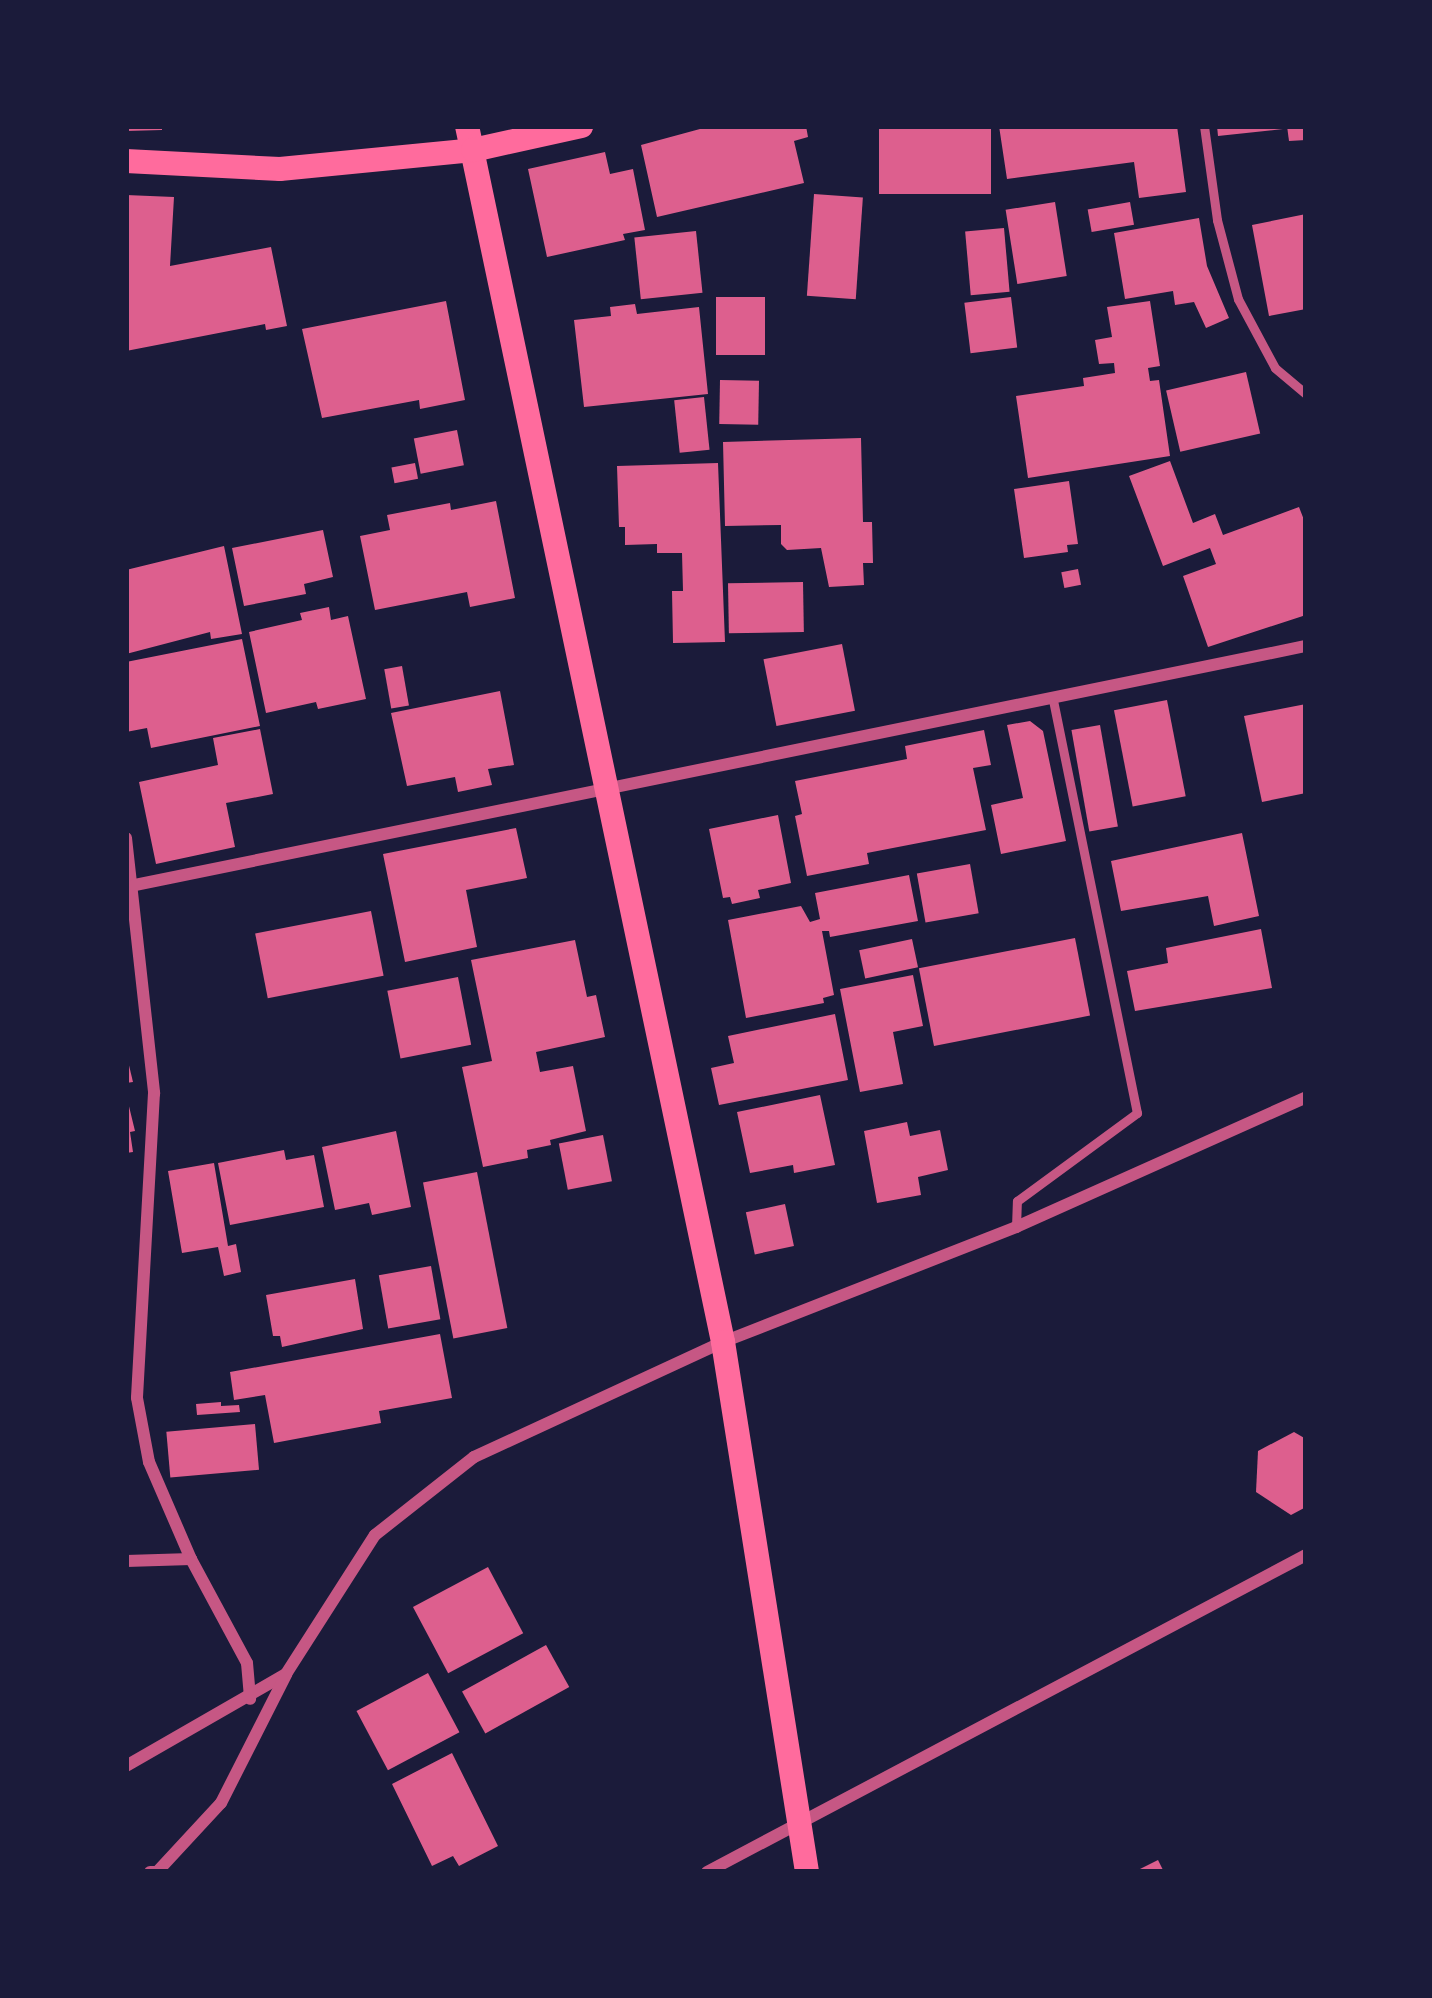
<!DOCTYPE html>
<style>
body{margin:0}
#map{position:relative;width:1432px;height:1998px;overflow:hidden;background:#1b1b3a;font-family:Bitter,serif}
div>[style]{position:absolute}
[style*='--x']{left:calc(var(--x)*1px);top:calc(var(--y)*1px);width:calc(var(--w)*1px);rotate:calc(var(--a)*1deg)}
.building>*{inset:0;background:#dd5f8e;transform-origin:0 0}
.service>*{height:9px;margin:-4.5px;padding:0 4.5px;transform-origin:4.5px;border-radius:4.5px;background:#c65784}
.minor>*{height:12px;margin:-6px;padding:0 6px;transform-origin:6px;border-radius:6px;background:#c65784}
.secondary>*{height:24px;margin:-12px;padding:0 12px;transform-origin:12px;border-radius:12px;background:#ff6b9d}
span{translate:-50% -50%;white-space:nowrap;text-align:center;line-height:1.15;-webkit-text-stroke:12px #1b1b3a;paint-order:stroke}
.frame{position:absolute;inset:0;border:129px solid #1b1b3a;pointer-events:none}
</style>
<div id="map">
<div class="building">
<div style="clip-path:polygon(126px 126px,162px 126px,162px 130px,126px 131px)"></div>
<div style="clip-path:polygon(711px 126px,806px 126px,808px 137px,794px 141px,804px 183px,657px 217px,641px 145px)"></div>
<div style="left:879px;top:126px;width:112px;height:68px"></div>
<div style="clip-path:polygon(999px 126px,1177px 126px,1186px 192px,1139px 198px,1134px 162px,1007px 179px)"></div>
<div style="clip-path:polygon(1217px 126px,1283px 126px,1283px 129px,1218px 136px)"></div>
<div style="clip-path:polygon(1287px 126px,1306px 126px,1306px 140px,1289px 141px)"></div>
<div style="clip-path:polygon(605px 152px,610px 174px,633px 169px,645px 230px,623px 234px,625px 240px,547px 257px,528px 169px)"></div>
<div style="left:814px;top:194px;width:49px;height:102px;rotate:4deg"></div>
<div style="clip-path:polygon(126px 195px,174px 197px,170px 266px,271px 247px,287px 326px,266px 330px,265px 324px,126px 351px)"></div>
<div style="left:1055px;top:202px;width:75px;height:50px;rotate:81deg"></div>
<div style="left:1130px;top:202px;width:23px;height:43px;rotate:80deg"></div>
<div style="clip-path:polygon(1306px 214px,1306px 309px,1269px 316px,1252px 225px)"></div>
<div style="clip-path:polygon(1199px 218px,1207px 266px,1229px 318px,1206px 328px,1194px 302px,1175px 305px,1173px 291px,1125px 299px,1114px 233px)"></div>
<div style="left:1004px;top:228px;width:64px;height:39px;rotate:85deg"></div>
<div style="left:696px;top:231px;width:62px;height:62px;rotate:84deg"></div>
<div style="left:716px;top:297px;width:49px;height:58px"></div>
<div style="left:1011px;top:297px;width:51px;height:47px;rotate:83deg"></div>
<div style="clip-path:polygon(446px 301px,465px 400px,420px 409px,419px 400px,322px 418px,302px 329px)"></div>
<div style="clip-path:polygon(1150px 301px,1160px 366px,1148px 368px,1150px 381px,1159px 380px,1170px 456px,1028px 478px,1016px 396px,1084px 386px,1083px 378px,1115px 373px,1114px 363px,1099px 364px,1095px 340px,1112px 337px,1107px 307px)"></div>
<div style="clip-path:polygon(635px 304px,637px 314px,699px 307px,708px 394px,584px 407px,574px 320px,611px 316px,610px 307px)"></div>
<div style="left:1246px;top:372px;width:63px;height:82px;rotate:77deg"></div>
<div style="left:720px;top:380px;width:39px;height:44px;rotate:1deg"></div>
<div style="left:704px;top:397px;width:53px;height:30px;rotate:84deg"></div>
<div style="left:457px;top:430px;width:36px;height:44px;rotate:79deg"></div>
<div style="clip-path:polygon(861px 438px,863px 522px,872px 522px,873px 563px,863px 563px,864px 585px,829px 587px,821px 548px,787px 550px,781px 544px,781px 525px,725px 526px,723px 442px)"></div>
<div style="clip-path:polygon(1170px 461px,1193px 523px,1215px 514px,1223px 535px,1299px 507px,1306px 525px,1306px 615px,1208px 647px,1183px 576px,1216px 564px,1210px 548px,1163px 566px,1129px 476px)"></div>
<div style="left:415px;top:463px;width:16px;height:24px;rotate:79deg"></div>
<div style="clip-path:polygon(718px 463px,725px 642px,673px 643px,672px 591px,683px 591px,682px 553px,657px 553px,657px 544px,625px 545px,625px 527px,619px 527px,617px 466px)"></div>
<div style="clip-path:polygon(1069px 481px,1078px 544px,1067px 545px,1068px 552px,1024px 558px,1014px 489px)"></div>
<div style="clip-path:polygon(496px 501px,515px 598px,470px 607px,467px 592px,375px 610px,360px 536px,390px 530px,387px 515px,450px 503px,451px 510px)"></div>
<div style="clip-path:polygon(323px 530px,333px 577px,304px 584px,306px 594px,244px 606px,232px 548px)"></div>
<div style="clip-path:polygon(224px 546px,242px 634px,211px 639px,210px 632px,126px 654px,126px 570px)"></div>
<div style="left:1078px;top:569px;width:16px;height:17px;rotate:79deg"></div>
<div style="left:803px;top:582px;width:50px;height:75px;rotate:89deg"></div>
<div style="clip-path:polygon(329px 607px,331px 620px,348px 616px,366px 699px,318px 709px,316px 702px,266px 713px,249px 632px,302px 620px,300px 613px)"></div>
<div style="clip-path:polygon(242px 639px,260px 726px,151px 748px,147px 728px,126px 732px,126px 662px)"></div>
<div style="left:842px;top:644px;width:68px;height:80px;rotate:79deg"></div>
<div style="left:402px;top:666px;width:40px;height:18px;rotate:80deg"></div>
<div style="clip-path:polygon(500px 691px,514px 765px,488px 769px,492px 785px,458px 792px,455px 777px,407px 786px,391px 713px)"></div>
<div style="left:1167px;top:700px;width:98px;height:54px;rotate:79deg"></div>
<div style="clip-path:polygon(1306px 704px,1306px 793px,1262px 802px,1244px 716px)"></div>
<div style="clip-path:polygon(1030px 721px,1043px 731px,1066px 841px,1001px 854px,991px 805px,1023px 798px,1007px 725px)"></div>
<div style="left:1100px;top:725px;width:103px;height:29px;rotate:80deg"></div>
<div style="clip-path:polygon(260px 729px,273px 794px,226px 803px,235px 847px,156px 864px,139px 782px,218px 765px,213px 738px)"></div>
<div style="clip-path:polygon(984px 730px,991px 765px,973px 768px,986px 830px,867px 853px,869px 864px,807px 876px,795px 816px,802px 814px,795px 781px,907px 759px,905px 746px)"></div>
<div style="clip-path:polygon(778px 815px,791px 883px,758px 890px,760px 898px,732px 904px,730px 897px,723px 898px,709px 829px)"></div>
<div style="clip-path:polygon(516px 828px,527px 878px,466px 890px,477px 947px,405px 962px,383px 854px)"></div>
<div style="clip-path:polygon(1242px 833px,1259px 916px,1214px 926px,1208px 896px,1121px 911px,1111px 861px)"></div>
<div style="left:970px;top:864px;width:50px;height:54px;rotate:80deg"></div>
<div style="clip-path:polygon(909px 875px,918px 921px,830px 937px,829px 931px,822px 931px,834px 995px,823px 998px,824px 1003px,746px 1018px,728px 920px,801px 906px,810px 922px,820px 919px,815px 893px)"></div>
<div style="left:371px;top:911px;width:66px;height:118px;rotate:79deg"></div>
<div style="clip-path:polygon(1261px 929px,1272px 988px,1135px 1011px,1127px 971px,1168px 963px,1166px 948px)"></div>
<div style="left:1075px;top:938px;width:79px;height:159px;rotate:79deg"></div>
<div style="left:912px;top:939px;width:29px;height:54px;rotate:78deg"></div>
<div style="clip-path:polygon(575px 940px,587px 997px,596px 995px,605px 1037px,536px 1052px,540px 1072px,573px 1066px,586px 1131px,550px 1140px,551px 1145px,527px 1150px,528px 1158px,483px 1167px,462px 1067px,492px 1061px,471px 960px)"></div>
<div style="clip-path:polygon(913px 975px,923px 1026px,893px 1032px,903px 1084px,860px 1092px,840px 989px)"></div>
<div style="left:458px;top:977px;width:69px;height:72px;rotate:79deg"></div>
<div style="clip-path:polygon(835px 1014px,848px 1080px,719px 1105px,711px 1068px,734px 1063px,728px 1036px)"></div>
<div style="clip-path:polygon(126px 1053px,133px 1082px,126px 1083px)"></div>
<div style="clip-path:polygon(126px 1094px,135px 1131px,130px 1132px,133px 1152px,126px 1153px)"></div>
<div style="clip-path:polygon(820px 1095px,835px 1165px,794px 1173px,793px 1165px,750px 1173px,737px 1112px)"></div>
<div style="clip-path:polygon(907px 1122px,910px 1136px,940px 1130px,948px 1170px,918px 1177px,921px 1195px,877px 1203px,864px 1131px)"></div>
<div style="clip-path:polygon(396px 1131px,411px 1207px,372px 1215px,369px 1203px,335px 1210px,322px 1147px)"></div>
<div style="left:603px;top:1135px;width:47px;height:45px;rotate:79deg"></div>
<div style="clip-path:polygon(284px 1150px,286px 1160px,314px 1155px,324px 1207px,230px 1225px,218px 1163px)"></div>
<div style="clip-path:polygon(214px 1163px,228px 1246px,236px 1244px,241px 1272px,224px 1276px,218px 1247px,182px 1253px,168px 1171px)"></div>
<div style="left:477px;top:1172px;width:159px;height:55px;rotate:79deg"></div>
<div style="left:785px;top:1204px;width:43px;height:40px;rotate:78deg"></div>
<div style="left:431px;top:1266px;width:54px;height:53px;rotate:80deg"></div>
<div style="clip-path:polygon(355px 1279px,363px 1329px,282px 1347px,280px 1336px,273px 1336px,266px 1295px)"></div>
<div style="clip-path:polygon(440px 1334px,452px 1398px,379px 1411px,381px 1423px,274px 1443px,265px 1395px,234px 1400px,230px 1372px)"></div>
<div style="clip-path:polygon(221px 1402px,221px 1406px,239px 1405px,240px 1412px,197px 1415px,196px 1404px)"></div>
<div style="left:255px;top:1424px;width:46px;height:89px;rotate:85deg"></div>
<div style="clip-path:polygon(1294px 1432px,1306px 1439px,1306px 1507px,1291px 1515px,1256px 1492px,1258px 1451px)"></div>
<div style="left:488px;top:1567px;width:75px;height:85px;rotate:62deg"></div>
<div style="left:546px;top:1645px;width:48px;height:96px;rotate:61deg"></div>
<div style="left:428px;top:1673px;width:67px;height:81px;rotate:62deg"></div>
<div style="clip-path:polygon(452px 1753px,498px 1846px,459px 1866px,453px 1856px,432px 1866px,392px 1784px)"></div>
<div style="clip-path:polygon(1158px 1860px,1164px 1872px,1134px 1872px)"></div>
</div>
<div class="service">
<div style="--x:1204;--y:126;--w:95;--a:82.1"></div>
<div style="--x:1217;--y:220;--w:82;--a:75.1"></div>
<div style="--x:1238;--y:299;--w:78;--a:61.8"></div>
<div style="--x:1275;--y:368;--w:40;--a:40"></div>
<div style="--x:1016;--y:1227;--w:26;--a:-88"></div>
<div style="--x:1017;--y:1201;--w:149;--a:-36.3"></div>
<div style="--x:1137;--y:1113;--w:421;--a:-101.5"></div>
</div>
<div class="minor">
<div style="--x:126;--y:838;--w:257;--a:83.7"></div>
<div style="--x:154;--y:1093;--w:305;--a:93.2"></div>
<div style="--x:137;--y:1398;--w:65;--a:79.4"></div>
<div style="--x:149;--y:1462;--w:106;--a:66.6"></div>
<div style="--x:191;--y:1559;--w:118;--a:61.7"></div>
<div style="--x:247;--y:1663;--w:36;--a:85"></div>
<div style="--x:135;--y:885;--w:1195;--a:-11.54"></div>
<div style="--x:126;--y:1561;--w:65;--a:-1.8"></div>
<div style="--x:126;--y:1766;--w:185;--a:-29.9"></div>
<div style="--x:286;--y:1674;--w:165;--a:-57.4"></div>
<div style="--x:375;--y:1535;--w:126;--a:-38.2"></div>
<div style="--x:474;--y:1457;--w:274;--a:-24.8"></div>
<div style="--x:723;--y:1342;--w:315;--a:-21.4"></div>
<div style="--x:1016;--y:1227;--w:318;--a:-24.1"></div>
<div style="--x:150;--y:1872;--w:7;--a:0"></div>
<div style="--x:157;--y:1872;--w:94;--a:-47.2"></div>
<div style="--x:221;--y:1803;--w:144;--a:-63.1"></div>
<div style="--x:707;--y:1872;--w:678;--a:-27.89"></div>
</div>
<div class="secondary">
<div style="--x:467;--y:126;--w:1243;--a:78.11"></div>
<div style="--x:723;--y:1342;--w:537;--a:80.99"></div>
<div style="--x:126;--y:161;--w:154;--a:3"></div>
<div style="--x:280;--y:169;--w:194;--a:-5.6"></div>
<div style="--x:473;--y:150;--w:111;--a:-12.5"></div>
</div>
<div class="frame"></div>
</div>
